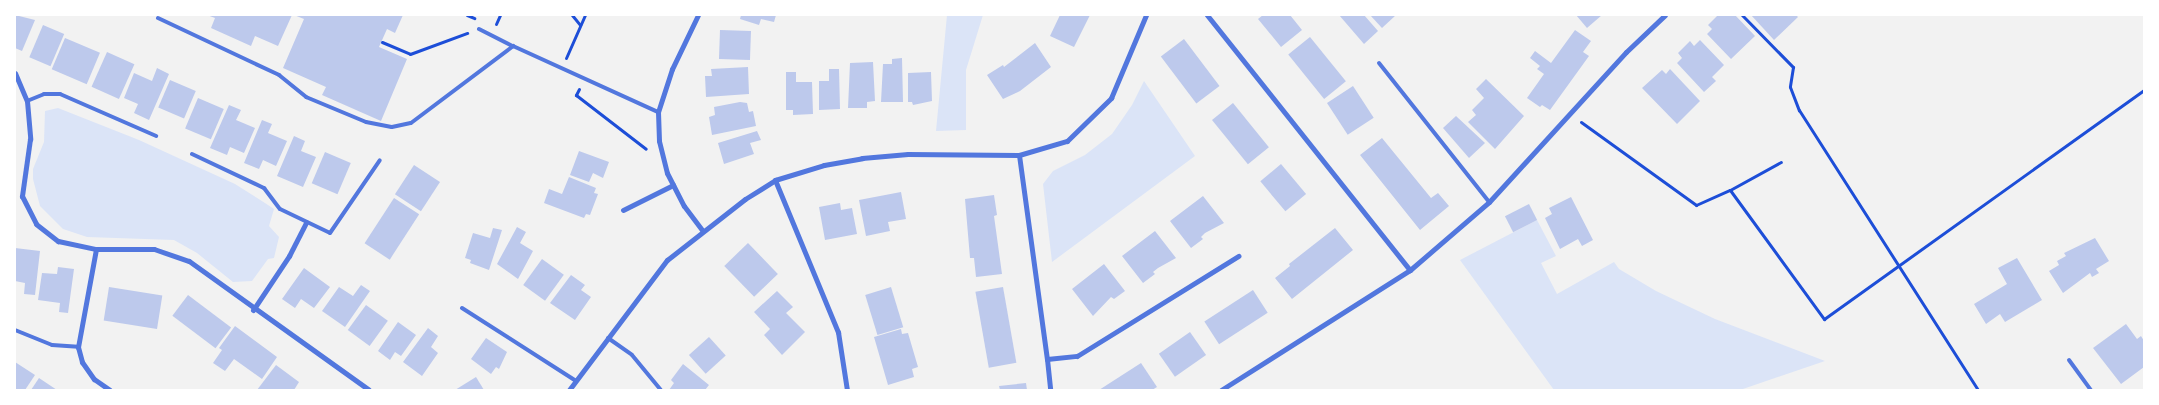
<!DOCTYPE html>
<style>
body{margin:0}
#map{position:relative;width:2159px;height:405px;overflow:hidden;background:#f2f2f2;font-family:"Alegreya Sans",sans-serif}
div>[style]{position:absolute}
[style*='--x']{left:calc(var(--x)*1px);top:calc(var(--y)*1px);width:calc(var(--w)*1px);rotate:calc(var(--a)*1deg)}
.green>*{inset:0;background:#dbe4f7}
.building>*{inset:0;background:#bdc9ec;transform-origin:0 0}
.path>*{height:3px;margin:-1.5px;padding:0 1.5px;transform-origin:1.5px;border-radius:1.5px;background:#1d4ed8}
.service>*{height:4px;margin:-2px;padding:0 2px;transform-origin:2px;border-radius:2px;background:#5277de}
.minor>*{height:5px;margin:-2.5px;padding:0 2.5px;transform-origin:2.5px;border-radius:2.5px;background:#5277de}
span{translate:-50% -50%;white-space:nowrap;text-align:center;line-height:1.15;-webkit-text-stroke:4px #fff;paint-order:stroke}
.frame{position:absolute;inset:0;border:16px solid #fff;pointer-events:none}
</style>
<div id="map">
<div class="green">
<div style="clip-path:polygon(947px 15px,983px 15px,966px 70px,966px 130px,936px 131px)"></div>
<div style="clip-path:polygon(1144px 81px,1195px 156px,1052px 262px,1043px 184px,1053px 171px,1085px 155px,1112px 134px,1132px 105px)"></div>
<div style="clip-path:polygon(58px 108px,139px 140px,235px 184px,265px 203px,274px 209px,269px 226px,279px 237px,274px 258px,268px 259px,252px 281px,233px 282px,197px 253px,174px 240px,87px 237px,63px 229px,40px 206px,33px 179px,33px 169px,44px 142px,45px 111px)"></div>
<div style="clip-path:polygon(1537px 220px,1556px 256px,1541px 263px,1557px 294px,1614px 262px,1619px 269px,1656px 291px,1715px 319px,1825px 361px,1740px 390px,1554px 390px,1460px 260px)"></div>
</div>
<div class="building">
<div style="clip-path:polygon(15px 15px,35px 20px,22px 51px,15px 48px)"></div>
<div style="clip-path:polygon(207px 15px,292px 15px,278px 46px,255px 36px,251px 46px,211px 28px,215px 18px)"></div>
<div style="clip-path:polygon(294px 15px,403px 15px,395px 33px,387px 29px,379px 47px,407px 59px,381px 121px,322px 95px,326px 87px,283px 68px,304px 19px)"></div>
<div style="clip-path:polygon(741px 15px,776px 15px,774px 22px,761px 19px,759px 25px,740px 19px)"></div>
<div style="clip-path:polygon(1060px 15px,1090px 15px,1074px 47px,1050px 36px)"></div>
<div style="clip-path:polygon(1263px 15px,1290px 15px,1302px 30px,1281px 47px,1258px 19px)"></div>
<div style="clip-path:polygon(1339px 15px,1364px 15px,1378px 31px,1364px 44px)"></div>
<div style="clip-path:polygon(1370px 15px,1396px 15px,1382px 28px)"></div>
<div style="clip-path:polygon(1576px 15px,1602px 15px,1587px 28px)"></div>
<div style="clip-path:polygon(1718px 15px,1735px 15px,1755px 36px,1731px 59px,1707px 34px,1712px 29px,1708px 25px)"></div>
<div style="clip-path:polygon(1751px 15px,1796px 15px,1798px 17px,1774px 40px)"></div>
<div style="left:43px;top:25px;width:23px;height:35px;rotate:23deg"></div>
<div style="left:720px;top:30px;width:31px;height:29px;rotate:2deg"></div>
<div style="clip-path:polygon(1575px 30px,1591px 41px,1583px 52px,1589px 56px,1550px 110px,1542px 105px,1540px 107px,1527px 98px,1544px 74px,1537px 69px,1540px 66px,1530px 58px,1535px 51px,1551px 63px)"></div>
<div style="left:1310px;top:37px;width:57px;height:28px;rotate:51deg"></div>
<div style="left:65px;top:38px;width:38px;height:34px;rotate:23deg"></div>
<div style="left:1184px;top:39px;width:59px;height:29px;rotate:53deg"></div>
<div style="clip-path:polygon(1700px 40px,1724px 65px,1712px 77px,1716px 81px,1704px 92px,1677px 63px,1682px 58px,1678px 53px,1690px 41px,1694px 46px)"></div>
<div style="clip-path:polygon(1035px 43px,1051px 67px,1020px 91px,1003px 99px,987px 75px,1003px 65px,1004px 67px)"></div>
<div style="left:107px;top:52px;width:30px;height:38px;rotate:24deg"></div>
<div style="clip-path:polygon(902px 58px,903px 102px,881px 102px,883px 64px,892px 64px,892px 59px)"></div>
<div style="clip-path:polygon(873px 62px,875px 101px,867px 102px,867px 108px,848px 108px,850px 63px)"></div>
<div style="clip-path:polygon(748px 67px,749px 94px,706px 97px,705px 76px,712px 76px,711px 69px)"></div>
<div style="clip-path:polygon(157px 68px,169px 74px,149px 120px,134px 113px,138px 104px,124px 98px,134px 73px,152px 81px)"></div>
<div style="clip-path:polygon(829px 69px,839px 69px,840px 109px,819px 110px,819px 81px,829px 81px)"></div>
<div style="clip-path:polygon(1670px 69px,1700px 101px,1677px 124px,1642px 88px,1662px 70px,1666px 74px)"></div>
<div style="clip-path:polygon(786px 72px,796px 72px,796px 82px,812px 82px,813px 114px,793px 115px,793px 110px,786px 110px)"></div>
<div style="clip-path:polygon(931px 72px,932px 101px,913px 105px,912px 102px,908px 102px,908px 73px)"></div>
<div style="clip-path:polygon(1486px 79px,1524px 116px,1495px 149px,1468px 122px,1476px 115px,1472px 110px,1484px 98px,1476px 89px)"></div>
<div style="left:170px;top:80px;width:28px;height:30px;rotate:23deg"></div>
<div style="left:1353px;top:86px;width:38px;height:31px;rotate:57deg"></div>
<div style="left:198px;top:98px;width:28px;height:33px;rotate:23deg"></div>
<div style="clip-path:polygon(740px 102px,747px 103px,749px 112px,753px 111px,756px 126px,712px 135px,709px 117px,715px 115px,714px 107px)"></div>
<div style="left:1233px;top:103px;width:57px;height:27px;rotate:51deg"></div>
<div style="clip-path:polygon(229px 105px,241px 110px,236px 120px,255px 128px,244px 153px,230px 147px,227px 155px,210px 148px)"></div>
<div style="clip-path:polygon(1456px 116px,1485px 143px,1469px 158px,1443px 128px)"></div>
<div style="clip-path:polygon(262px 120px,272px 124px,268px 133px,287px 141px,276px 166px,263px 160px,259px 169px,244px 163px)"></div>
<div style="clip-path:polygon(757px 131px,761px 140px,750px 143px,754px 154px,724px 164px,718px 143px)"></div>
<div style="clip-path:polygon(294px 136px,305px 141px,301px 151px,316px 157px,303px 187px,277px 176px)"></div>
<div style="clip-path:polygon(1382px 138px,1431px 198px,1438px 193px,1449px 206px,1420px 230px,1360px 155px)"></div>
<div style="clip-path:polygon(579px 151px,609px 162px,603px 178px,593px 173px,589px 182px,570px 175px)"></div>
<div style="left:325px;top:152px;width:28px;height:34px;rotate:23deg"></div>
<div style="left:1281px;top:164px;width:39px;height:27px;rotate:50deg"></div>
<div style="left:414px;top:165px;width:31px;height:35px;rotate:33deg"></div>
<div style="clip-path:polygon(569px 177px,596px 188px,594px 193px,598px 194px,590px 215px,586px 214px,584px 218px,544px 203px,549px 189px,562px 194px)"></div>
<div style="clip-path:polygon(901px 192px,906px 219px,888px 222px,890px 231px,866px 236px,859px 200px)"></div>
<div style="clip-path:polygon(994px 195px,997px 215px,994px 216px,1002px 274px,976px 277px,974px 258px,970px 258px,965px 199px)"></div>
<div style="clip-path:polygon(1203px 196px,1224px 223px,1205px 233px,1201px 237px,1203px 239px,1191px 248px,1170px 221px)"></div>
<div style="clip-path:polygon(1571px 197px,1593px 240px,1582px 246px,1578px 239px,1560px 249px,1545px 218px,1552px 214px,1549px 208px)"></div>
<div style="left:394px;top:198px;width:30px;height:54px;rotate:33deg"></div>
<div style="clip-path:polygon(840px 203px,841px 210px,852px 208px,857px 234px,825px 240px,819px 207px)"></div>
<div style="left:1529px;top:204px;width:18px;height:27px;rotate:63deg"></div>
<div style="clip-path:polygon(517px 227px,526px 232px,520px 243px,533px 251px,518px 279px,497px 264px)"></div>
<div style="clip-path:polygon(493px 228px,502px 230px,489px 270px,470px 263px,471px 260px,465px 258px,473px 233px,490px 238px)"></div>
<div style="clip-path:polygon(1335px 228px,1353px 250px,1292px 299px,1275px 278px,1290px 266px,1289px 264px)"></div>
<div style="clip-path:polygon(1155px 231px,1176px 258px,1158px 268px,1153px 272px,1155px 274px,1143px 283px,1122px 256px)"></div>
<div style="clip-path:polygon(2095px 238px,2109px 261px,2096px 269px,2099px 273px,2092px 277px,2090px 273px,2063px 293px,2049px 271px,2059px 265px,2057px 261px,2066px 256px,2064px 253px)"></div>
<div style="left:748px;top:243px;width:43px;height:33px;rotate:46deg"></div>
<div style="clip-path:polygon(15px 248px,40px 251px,35px 295px,24px 294px,25px 283px,15px 281px)"></div>
<div style="clip-path:polygon(2017px 258px,2042px 300px,2005px 322px,2000px 314px,1986px 324px,1974px 304px,2007px 284px,1998px 268px)"></div>
<div style="left:542px;top:259px;width:27px;height:32px;rotate:36deg"></div>
<div style="clip-path:polygon(1104px 264px,1125px 291px,1114px 299px,1111px 297px,1093px 316px,1072px 289px)"></div>
<div style="clip-path:polygon(58px 267px,74px 269px,68px 313px,59px 312px,60px 303px,38px 300px,42px 273px,57px 274px)"></div>
<div style="clip-path:polygon(304px 268px,330px 287px,314px 308px,301px 299px,295px 308px,282px 299px)"></div>
<div style="clip-path:polygon(571px 275px,585px 285px,581px 290px,591px 297px,575px 320px,550px 303px)"></div>
<div style="clip-path:polygon(361px 285px,370px 291px,345px 327px,322px 311px,339px 287px,353px 296px)"></div>
<div style="left:109px;top:287px;width:54px;height:34px;rotate:9deg"></div>
<div style="left:891px;top:287px;width:42px;height:27px;rotate:73deg"></div>
<div style="left:1003px;top:287px;width:77px;height:28px;rotate:80deg"></div>
<div style="left:1253px;top:290px;width:27px;height:58px;rotate:57deg"></div>
<div style="clip-path:polygon(777px 291px,793px 307px,786px 313px,805px 332px,782px 355px,764px 335px,770px 329px,754px 312px)"></div>
<div style="left:188px;top:295px;width:54px;height:26px;rotate:37deg"></div>
<div style="left:366px;top:305px;width:27px;height:31px;rotate:36deg"></div>
<div style="clip-path:polygon(398px 322px,416px 335px,401px 356px,395px 352px,390px 360px,378px 351px)"></div>
<div style="clip-path:polygon(2126px 324px,2137px 339px,2141px 336px,2144px 341px,2144px 367px,2121px 384px,2093px 348px)"></div>
<div style="clip-path:polygon(235px 326px,277px 357px,262px 379px,234px 359px,225px 371px,213px 363px,222px 350px,219px 348px)"></div>
<div style="clip-path:polygon(428px 328px,438px 336px,431px 347px,438px 353px,422px 376px,403px 362px)"></div>
<div style="clip-path:polygon(901px 329px,902px 334px,908px 333px,918px 367px,912px 369px,914px 377px,888px 385px,874px 337px)"></div>
<div style="left:1190px;top:332px;width:28px;height:38px;rotate:55deg"></div>
<div style="left:709px;top:337px;width:25px;height:27px;rotate:48deg"></div>
<div style="clip-path:polygon(486px 338px,507px 352px,499px 369px,496px 367px,491px 374px,471px 359px)"></div>
<div style="clip-path:polygon(15px 362px,35px 375px,25px 390px,15px 390px)"></div>
<div style="clip-path:polygon(1141px 363px,1157px 387px,1152px 390px,1099px 390px)"></div>
<div style="clip-path:polygon(683px 364px,709px 385px,705px 390px,669px 390px,674px 383px,671px 380px)"></div>
<div style="clip-path:polygon(276px 365px,299px 382px,294px 390px,257px 390px)"></div>
<div style="clip-path:polygon(476px 377px,484px 390px,455px 390px)"></div>
<div style="clip-path:polygon(39px 378px,57px 390px,31px 390px)"></div>
<div style="clip-path:polygon(1026px 383px,1027px 390px,1000px 390px,999px 386px)"></div>
</div>
<div class="path">
<div style="--x:467;--y:15;--w:8;--a:23"></div>
<div style="--x:572;--y:15;--w:13;--a:51"></div>
<div style="--x:1742;--y:15;--w:73;--a:45.6"></div>
<div style="--x:1793;--y:67;--w:20;--a:99"></div>
<div style="--x:1790;--y:87;--w:25;--a:69"></div>
<div style="--x:1799;--y:110;--w:332;--a:57.4"></div>
<div style="--x:496;--y:24;--w:10;--a:-66"></div>
<div style="--x:382;--y:42;--w:30;--a:23"></div>
<div style="--x:410;--y:54;--w:61;--a:-20.2"></div>
<div style="--x:566;--y:58;--w:47;--a:-66.2"></div>
<div style="--x:579;--y:89;--w:7;--a:117"></div>
<div style="--x:576;--y:95;--w:88;--a:37.6"></div>
<div style="--x:1581;--y:122;--w:142;--a:35.8"></div>
<div style="--x:1696;--y:205;--w:37;--a:-24"></div>
<div style="--x:1730;--y:190;--w:160;--a:53.9"></div>
<div style="--x:1824;--y:319;--w:393;--a:-35.6"></div>
<div style="--x:1730;--y:190;--w:58;--a:-28.8"></div>
</div>
<div class="service">
<div style="--x:158;--y:18;--w:134;--a:25.2"></div>
<div style="--x:279;--y:75;--w:35;--a:39"></div>
<div style="--x:306;--y:97;--w:65;--a:22.6"></div>
<div style="--x:366;--y:122;--w:26;--a:11"></div>
<div style="--x:392;--y:127;--w:19;--a:-12"></div>
<div style="--x:411;--y:123;--w:128;--a:-37"></div>
<div style="--x:513;--y:46;--w:159;--a:24.5"></div>
<div style="--x:479;--y:29;--w:38;--a:27"></div>
<div style="--x:1379;--y:63;--w:177;--a:51.6"></div>
<div style="--x:27;--y:101;--w:18;--a:-22"></div>
<div style="--x:44;--y:94;--w:16;--a:0"></div>
<div style="--x:60;--y:94;--w:105;--a:23.6"></div>
<div style="--x:192;--y:154;--w:80;--a:25.3"></div>
<div style="--x:264;--y:188;--w:26;--a:53"></div>
<div style="--x:280;--y:209;--w:55;--a:25.6"></div>
<div style="--x:330;--y:233;--w:88;--a:-55.6"></div>
<div style="--x:462;--y:308;--w:135;--a:32.6"></div>
<div style="--x:15;--y:330;--w:40;--a:22"></div>
<div style="--x:52;--y:345;--w:26;--a:4"></div>
<div style="--x:608;--y:338;--w:29;--a:35"></div>
<div style="--x:632;--y:355;--w:45;--a:50.4"></div>
<div style="--x:2069;--y:360;--w:37;--a:54"></div>
</div>
<div class="minor">
<div style="--x:698;--y:15;--w:60;--a:115.7"></div>
<div style="--x:672;--y:69;--w:45;--a:108"></div>
<div style="--x:658;--y:112;--w:29;--a:88"></div>
<div style="--x:659;--y:141;--w:33;--a:76"></div>
<div style="--x:667;--y:173;--w:37;--a:63"></div>
<div style="--x:684;--y:206;--w:30;--a:53"></div>
<div style="--x:1207;--y:15;--w:326;--a:51.5"></div>
<div style="--x:15;--y:73;--w:30;--a:67"></div>
<div style="--x:27;--y:101;--w:38;--a:85"></div>
<div style="--x:30;--y:139;--w:58;--a:98"></div>
<div style="--x:22;--y:196;--w:31;--a:63"></div>
<div style="--x:36;--y:224;--w:28;--a:38"></div>
<div style="--x:58;--y:241;--w:39;--a:12"></div>
<div style="--x:96;--y:249;--w:58;--a:0"></div>
<div style="--x:154;--y:249;--w:37;--a:19"></div>
<div style="--x:189;--y:261;--w:221;--a:35.6"></div>
<div style="--x:1019;--y:155;--w:206;--a:82.2"></div>
<div style="--x:1047;--y:359;--w:30;--a:-6"></div>
<div style="--x:1077;--y:356;--w:190;--a:-31.8"></div>
<div style="--x:775;--y:180;--w:165;--a:67.5"></div>
<div style="--x:838;--y:332;--w:59;--a:81.2"></div>
<div style="--x:623;--y:210;--w:56;--a:-26.6"></div>
<div style="--x:96;--y:249;--w:100;--a:100.4"></div>
<div style="--x:78;--y:347;--w:16;--a:75"></div>
<div style="--x:82;--y:362;--w:21;--a:55"></div>
<div style="--x:94;--y:379;--w:19;--a:35"></div>
<div style="--x:253;--y:310;--w:65;--a:-56.3"></div>
<div style="--x:289;--y:256;--w:38;--a:-63"></div>
<div style="--x:1047;--y:359;--w:31;--a:84"></div>
<div style="--x:569;--y:390;--w:163;--a:-53"></div>
<div style="--x:667;--y:260;--w:99;--a:-38"></div>
<div style="--x:745;--y:199;--w:36;--a:-32"></div>
<div style="--x:775;--y:180;--w:51;--a:-17"></div>
<div style="--x:824;--y:165;--w:39;--a:-10"></div>
<div style="--x:862;--y:158;--w:46;--a:-5"></div>
<div style="--x:908;--y:154;--w:111;--a:0.5"></div>
<div style="--x:1019;--y:155;--w:50;--a:-16.3"></div>
<div style="--x:1067;--y:141;--w:62;--a:-44.3"></div>
<div style="--x:1111;--y:98;--w:90;--a:-67.1"></div>
<div style="--x:1221;--y:390;--w:224;--a:-32.4"></div>
<div style="--x:1410;--y:270;--w:104;--a:-40.7"></div>
<div style="--x:1489;--y:202;--w:203;--a:-47.6"></div>
<div style="--x:1626;--y:52;--w:54;--a:-43.5"></div>
</div>
<div class="frame"></div>
</div>
